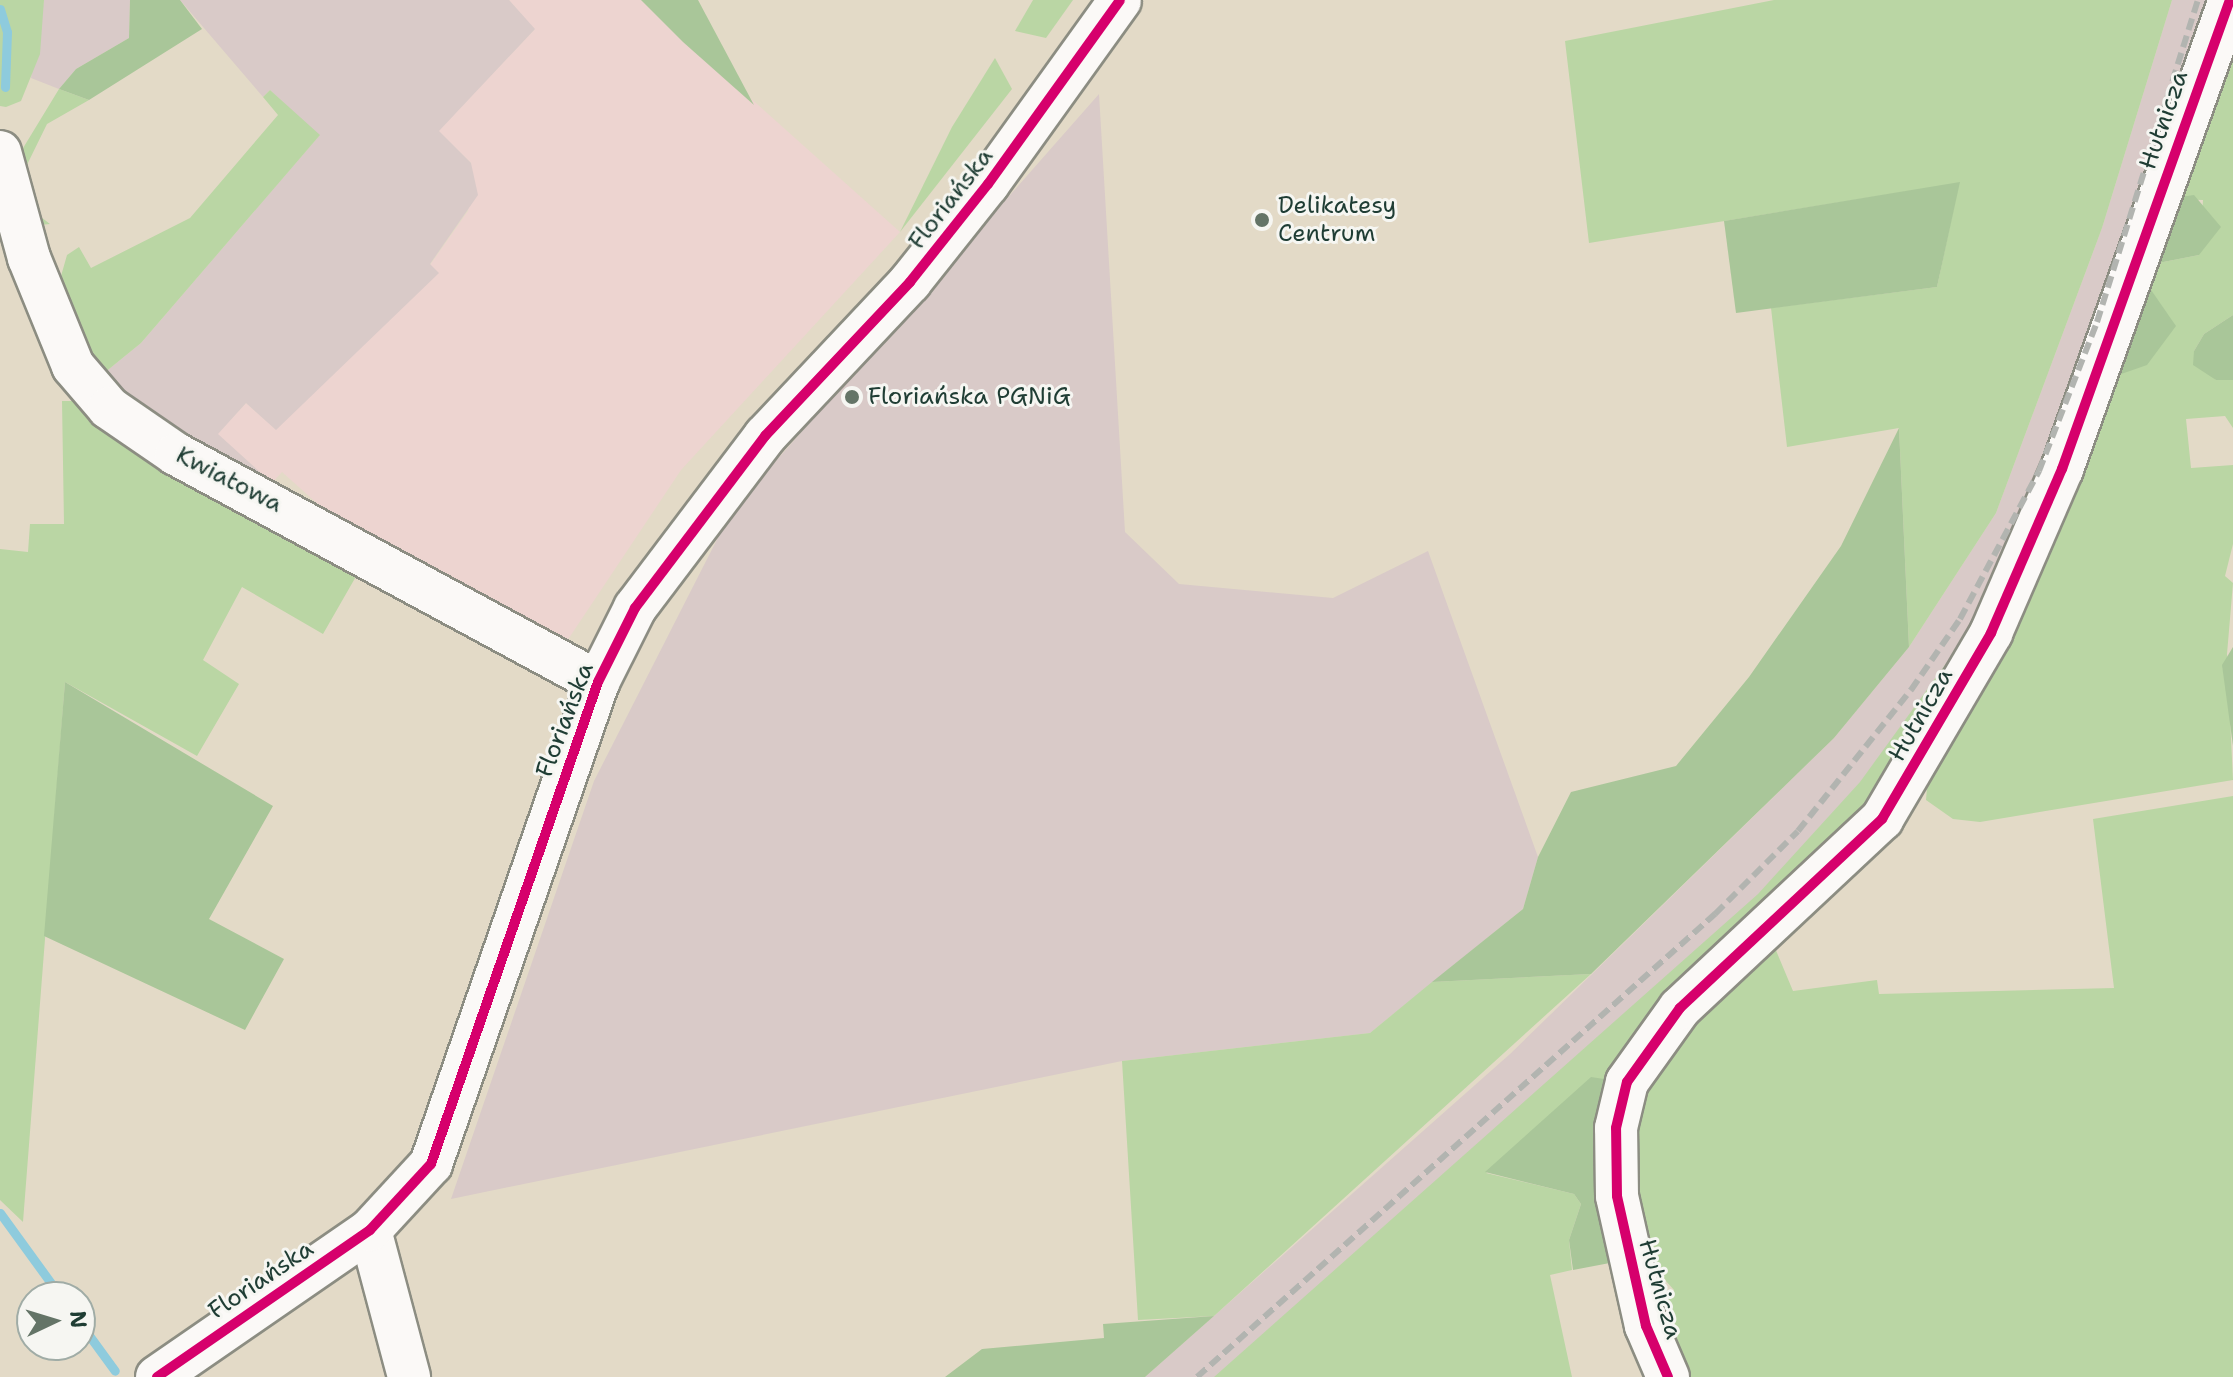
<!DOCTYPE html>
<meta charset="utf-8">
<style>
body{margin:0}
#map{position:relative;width:2233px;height:1377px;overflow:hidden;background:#e3dac7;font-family:"Shantell Sans",sans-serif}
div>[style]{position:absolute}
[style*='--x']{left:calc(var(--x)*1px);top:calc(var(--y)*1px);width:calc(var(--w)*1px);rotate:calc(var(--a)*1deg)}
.built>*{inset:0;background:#edd4d0}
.industrial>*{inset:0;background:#d9cac8}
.green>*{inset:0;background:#bad6a4}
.forest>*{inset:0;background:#a9c699}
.stream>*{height:9px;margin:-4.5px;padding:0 4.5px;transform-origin:4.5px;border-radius:4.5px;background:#8ecbdd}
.roads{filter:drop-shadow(2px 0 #8c8d82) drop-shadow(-2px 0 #8c8d82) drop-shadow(0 2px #8c8d82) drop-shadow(0 -2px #8c8d82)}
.minor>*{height:42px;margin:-21px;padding:0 21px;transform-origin:21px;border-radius:21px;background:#fbf9f7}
.rail>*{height:6px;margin-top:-3px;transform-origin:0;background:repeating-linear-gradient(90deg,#b2b4b0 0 12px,transparent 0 18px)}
.cycleway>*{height:10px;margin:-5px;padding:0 5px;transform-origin:5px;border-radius:5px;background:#d6006c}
.dots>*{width:22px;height:22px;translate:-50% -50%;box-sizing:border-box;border:4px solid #f6f6f2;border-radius:50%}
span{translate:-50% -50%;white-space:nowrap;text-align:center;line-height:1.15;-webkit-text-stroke:6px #f6f6f2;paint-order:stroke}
.street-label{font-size:24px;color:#1f3d34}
.poi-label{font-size:24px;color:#1f3d34}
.left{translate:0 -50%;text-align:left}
.north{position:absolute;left:16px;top:1281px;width:80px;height:80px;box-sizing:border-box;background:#f6f6f2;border:2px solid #a0aca6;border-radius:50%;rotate:86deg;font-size:22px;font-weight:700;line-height:32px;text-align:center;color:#1f3d34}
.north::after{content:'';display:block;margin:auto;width:28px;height:36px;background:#647467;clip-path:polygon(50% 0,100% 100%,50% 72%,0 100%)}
</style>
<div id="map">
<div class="built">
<div style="clip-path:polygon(509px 0,641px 0,900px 232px,681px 470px,563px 647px,347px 530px,282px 472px,272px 483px,217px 434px,246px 403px,276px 429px,438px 273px,430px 265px,468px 211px,471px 163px,438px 131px,534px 30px)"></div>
</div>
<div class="industrial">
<div style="clip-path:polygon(44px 0,130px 0,129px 38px,76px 69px,59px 89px,31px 78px)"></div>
<div style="clip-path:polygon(180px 0,509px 0,535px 29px,439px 131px,471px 163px,478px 195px,430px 264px,439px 273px,276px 430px,246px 403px,218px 434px,272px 483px,153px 425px,98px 378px,141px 343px,319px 136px,270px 90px,263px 97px)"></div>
<div style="clip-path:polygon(2172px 0,2222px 0,2052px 481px,1901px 760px,1250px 1377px,1145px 1377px,1510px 1054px,1834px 738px,1909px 647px,1996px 513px,2102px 228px)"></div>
<div style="clip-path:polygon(1099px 94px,1125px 532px,1179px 584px,1333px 598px,1428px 551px,1538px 857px,1523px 909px,1370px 1033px,1122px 1061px,451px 1199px,594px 781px,731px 512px)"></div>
</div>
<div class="green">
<div style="clip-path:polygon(0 0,44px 0,40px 54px,21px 101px,6px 107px,0 106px)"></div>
<div style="clip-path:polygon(1033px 0,1073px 0,1046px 38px,1015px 31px)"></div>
<div style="clip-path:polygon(1774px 0,2172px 0,2102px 228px,1996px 513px,1909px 647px,1899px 428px,1787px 447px,1771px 308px,1937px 287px,1959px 183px,1589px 243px,1565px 41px)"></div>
<div style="clip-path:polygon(995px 58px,1012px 89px,900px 232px,952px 127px)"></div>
<div style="clip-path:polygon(2221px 58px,2233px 62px,2233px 315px,2204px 334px,2194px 351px,2216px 380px,2233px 380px,2233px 428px,2225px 416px,2186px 419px,2191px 468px,2233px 465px,2233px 544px,2225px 576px,2233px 583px,2227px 654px,2233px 780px,1980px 822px,1953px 819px,1926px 800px,1929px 763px,2104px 380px,2156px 306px,2143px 266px,2199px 255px,2203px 200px,2166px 199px)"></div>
<div style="clip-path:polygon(59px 89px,89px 100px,47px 124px,21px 177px,33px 211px,50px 224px,30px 226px,17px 158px)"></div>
<div style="clip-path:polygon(270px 90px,320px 135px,141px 343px,98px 378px,57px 290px,67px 255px,79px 247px,91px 268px,190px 218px,278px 115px,263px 97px)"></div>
<div style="clip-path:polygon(62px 401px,79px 401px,362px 566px,323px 634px,242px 587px,203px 660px,239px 684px,197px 756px,65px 682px,23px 1222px,0 1200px,0 549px,28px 552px,30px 524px,64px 524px)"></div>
<div style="clip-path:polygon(1963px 640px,1882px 800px,1663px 1013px,1606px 1220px,1604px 1080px,1486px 1173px,1574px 1194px,1581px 1204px,1569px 1240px,1572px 1270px,1550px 1275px,1572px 1377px,1214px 1377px,1758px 894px,1860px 782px)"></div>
<div style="clip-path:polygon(2233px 796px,2233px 1377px,1676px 1377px,1660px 1314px,1674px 1290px,1641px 1253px,1632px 1091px,1770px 936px,1793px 991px,1877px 980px,1879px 994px,2114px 988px,2093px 819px)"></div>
<div style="clip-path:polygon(1591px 974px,1214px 1316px,1138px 1320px,1122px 1061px,1370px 1033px,1432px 982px)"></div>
</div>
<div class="forest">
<div style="clip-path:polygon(130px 0,180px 0,202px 29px,89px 100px,59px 89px,76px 69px,129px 38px)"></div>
<div style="clip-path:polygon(641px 0,698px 0,754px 105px,683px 42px)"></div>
<div style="clip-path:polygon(1960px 182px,1937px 287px,1736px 313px,1724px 221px)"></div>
<div style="clip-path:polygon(2194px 195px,2221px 227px,2199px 255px,2143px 266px,2166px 199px)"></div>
<div style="clip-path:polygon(2140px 274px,2176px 326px,2147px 365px,2104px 380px)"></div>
<div style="clip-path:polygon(2233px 315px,2233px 380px,2216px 380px,2193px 365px,2194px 351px,2204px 334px)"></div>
<div style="clip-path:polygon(1899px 428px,1909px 647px,1834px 738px,1591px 974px,1432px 982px,1523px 909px,1538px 857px,1571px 792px,1676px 766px,1749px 677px,1841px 546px)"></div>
<div style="clip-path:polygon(2233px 647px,2233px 746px,2222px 665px)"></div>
<div style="clip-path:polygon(65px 682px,273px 806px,209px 919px,284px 959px,245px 1030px,44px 936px)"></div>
<div style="clip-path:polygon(1591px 1077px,1604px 1079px,1606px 1220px,1615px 1262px,1573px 1270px,1569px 1240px,1581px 1204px,1574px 1194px,1485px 1172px)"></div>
<div style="clip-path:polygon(1214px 1316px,1145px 1377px,945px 1377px,982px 1349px,1104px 1338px,1103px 1324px)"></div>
</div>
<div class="stream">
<div style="--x:0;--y:9;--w:24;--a:73"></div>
<div style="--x:7;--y:32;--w:55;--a:92.1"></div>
<div style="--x:0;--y:1213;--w:104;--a:54"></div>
<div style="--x:80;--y:1323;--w:59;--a:53.9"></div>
</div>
<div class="roads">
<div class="minor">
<div style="--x:0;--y:152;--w:110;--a:74.7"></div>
<div style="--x:29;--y:258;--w:117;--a:67.8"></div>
<div style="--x:73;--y:366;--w:55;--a:49.4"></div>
<div style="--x:109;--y:408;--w:81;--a:34.5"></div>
<div style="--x:176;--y:454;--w:480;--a:28.4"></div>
<div style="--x:370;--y:1230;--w:152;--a:75.1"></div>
<div style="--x:157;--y:1377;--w:259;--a:-34.6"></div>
<div style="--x:370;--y:1230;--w:90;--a:-47.3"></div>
<div style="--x:431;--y:1164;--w:510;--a:-70.89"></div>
<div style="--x:598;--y:682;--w:83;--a:-63.4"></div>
<div style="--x:635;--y:608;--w:216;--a:-52.9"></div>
<div style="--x:765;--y:436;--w:212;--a:-46.7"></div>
<div style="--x:910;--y:282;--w:125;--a:-51.5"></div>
<div style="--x:988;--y:184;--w:226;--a:-54.3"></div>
<div style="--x:1668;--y:1377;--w:56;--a:-113.3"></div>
<div style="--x:1646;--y:1326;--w:133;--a:-102.6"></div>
<div style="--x:1617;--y:1196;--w:68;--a:-90.8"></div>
<div style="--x:1616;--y:1128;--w:47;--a:-76.6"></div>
<div style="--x:1627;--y:1082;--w:91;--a:-54.4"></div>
<div style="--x:1680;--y:1008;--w:277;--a:-43.1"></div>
<div style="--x:1882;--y:819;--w:216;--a:-59.6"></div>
<div style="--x:1991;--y:633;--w:179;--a:-66.6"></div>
<div style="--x:2062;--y:469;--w:498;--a:-70.3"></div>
</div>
</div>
<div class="rail">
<div style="--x:1197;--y:1377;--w:695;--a:-41.79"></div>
<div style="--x:1715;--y:914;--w:117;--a:-45"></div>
<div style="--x:1798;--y:831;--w:181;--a:-51.3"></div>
<div style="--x:1911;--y:690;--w:86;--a:-55.4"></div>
<div style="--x:1960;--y:619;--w:168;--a:-61.9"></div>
<div style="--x:2039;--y:471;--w:160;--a:-68.7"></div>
<div style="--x:2097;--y:322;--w:337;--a:-72.6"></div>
</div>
<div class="cycleway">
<div style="--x:157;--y:1377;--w:259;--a:-34.6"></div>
<div style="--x:370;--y:1230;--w:90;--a:-47.3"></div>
<div style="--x:431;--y:1164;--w:510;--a:-70.89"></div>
<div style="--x:598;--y:682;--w:83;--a:-63.4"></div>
<div style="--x:635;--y:608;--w:216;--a:-52.9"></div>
<div style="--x:765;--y:436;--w:212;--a:-46.7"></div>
<div style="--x:910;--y:282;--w:125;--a:-51.5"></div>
<div style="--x:988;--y:184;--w:226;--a:-54.3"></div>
<div style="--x:1668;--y:1377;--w:56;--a:-113.3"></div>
<div style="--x:1646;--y:1326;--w:133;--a:-102.6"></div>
<div style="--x:1617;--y:1196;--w:68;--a:-90.8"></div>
<div style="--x:1616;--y:1128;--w:47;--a:-76.6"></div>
<div style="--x:1627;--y:1082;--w:91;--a:-54.4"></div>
<div style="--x:1680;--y:1008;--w:277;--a:-43.1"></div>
<div style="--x:1882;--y:819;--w:216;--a:-59.6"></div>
<div style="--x:1991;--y:633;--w:179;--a:-66.6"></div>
<div style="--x:2062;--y:469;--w:498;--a:-70.3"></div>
</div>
<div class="dots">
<div style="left:1262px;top:220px;background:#647467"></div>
<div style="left:852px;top:397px;background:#647467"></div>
</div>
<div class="street-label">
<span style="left:2164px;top:120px;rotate:-71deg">Hutnicza</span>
<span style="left:951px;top:199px;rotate:-52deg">Floriańska</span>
<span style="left:229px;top:480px;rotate:27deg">Kwiatowa</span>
<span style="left:1921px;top:715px;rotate:-60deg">Hutnicza</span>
<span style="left:565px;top:720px;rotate:-69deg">Floriańska</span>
<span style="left:261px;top:1280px;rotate:-34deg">Floriańska</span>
<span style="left:1660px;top:1289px;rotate:74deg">Hutnicza</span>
</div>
<div class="poi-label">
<span class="left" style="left:1278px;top:220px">Delikatesy<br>Centrum</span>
<span class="left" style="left:868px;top:397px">Floriańska PGNiG</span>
</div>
<div class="north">N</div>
</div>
